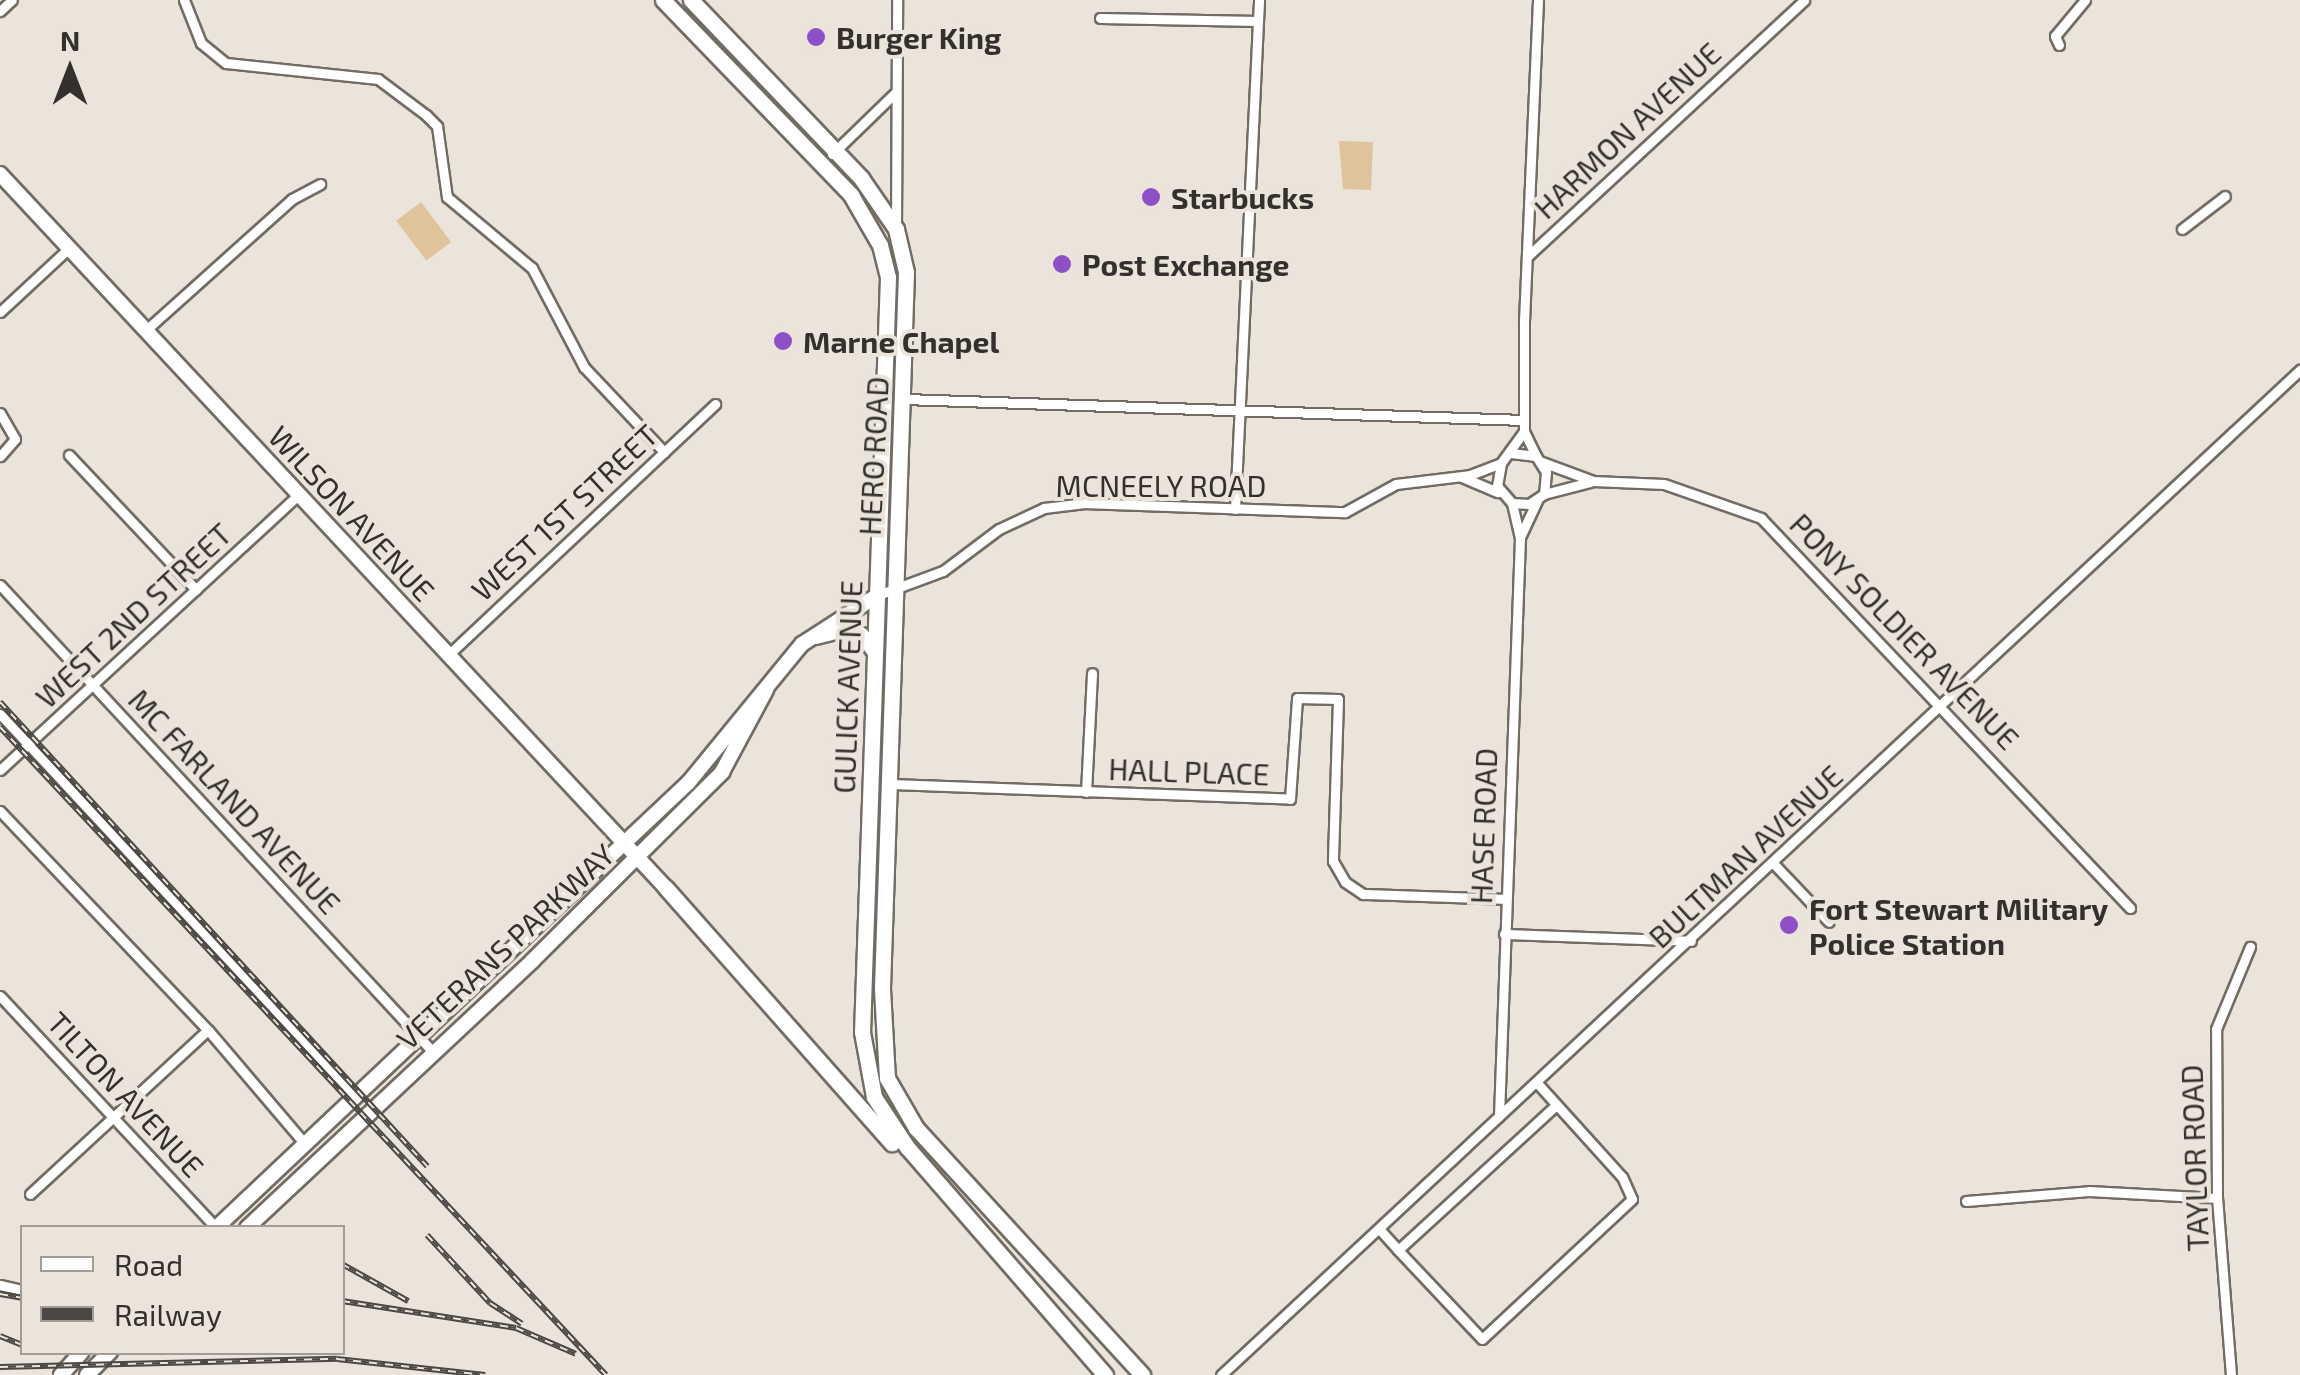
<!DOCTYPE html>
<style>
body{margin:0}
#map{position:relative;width:2300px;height:1375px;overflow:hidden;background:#eae4db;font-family:"Exo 2",sans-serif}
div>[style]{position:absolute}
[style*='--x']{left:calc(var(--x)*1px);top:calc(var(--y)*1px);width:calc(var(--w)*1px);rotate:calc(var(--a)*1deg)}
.green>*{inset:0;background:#dfc39a;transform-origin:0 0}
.roads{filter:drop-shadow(2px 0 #716c64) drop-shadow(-2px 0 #716c64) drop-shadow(0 2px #716c64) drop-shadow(0 -2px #716c64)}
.street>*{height:9px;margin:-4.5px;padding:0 4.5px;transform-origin:4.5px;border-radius:4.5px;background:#fff}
.secondary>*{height:14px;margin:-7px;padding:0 7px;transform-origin:7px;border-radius:7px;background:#fff}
.primary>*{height:15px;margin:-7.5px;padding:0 7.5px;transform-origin:7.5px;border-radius:7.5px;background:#fff}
.rail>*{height:6px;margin-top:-3px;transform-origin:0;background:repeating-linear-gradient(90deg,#eae4db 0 8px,#4b4844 0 16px);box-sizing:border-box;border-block:2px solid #4b4844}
.dots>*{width:28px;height:28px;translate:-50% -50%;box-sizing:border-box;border:5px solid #eae4db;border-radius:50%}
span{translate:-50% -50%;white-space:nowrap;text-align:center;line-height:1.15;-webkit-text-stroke:8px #eae4db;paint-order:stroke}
.poi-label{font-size:30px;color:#33302d;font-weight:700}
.left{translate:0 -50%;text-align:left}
.street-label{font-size:30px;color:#33302d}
.legend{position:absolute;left:20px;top:1225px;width:325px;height:130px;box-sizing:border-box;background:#eae4db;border:2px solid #a19c95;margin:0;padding:12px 18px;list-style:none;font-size:30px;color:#33302d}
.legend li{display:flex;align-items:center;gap:20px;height:50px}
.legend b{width:50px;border:2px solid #a19c95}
.north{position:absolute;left:20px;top:20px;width:100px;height:100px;-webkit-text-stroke:8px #eae4db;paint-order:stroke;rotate:0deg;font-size:28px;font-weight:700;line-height:40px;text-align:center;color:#33302d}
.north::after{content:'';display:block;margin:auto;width:35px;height:45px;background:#33302d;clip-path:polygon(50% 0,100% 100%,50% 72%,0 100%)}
</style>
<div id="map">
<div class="green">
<div style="clip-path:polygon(1339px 141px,1373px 142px,1371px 190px,1343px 189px)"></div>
<div style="left:421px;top:202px;width:50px;height:31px;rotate:53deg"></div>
</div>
<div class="roads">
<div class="street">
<div style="--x:184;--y:0;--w:46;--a:68.4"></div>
<div style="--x:201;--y:43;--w:32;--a:39"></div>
<div style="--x:226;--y:63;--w:153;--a:6"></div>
<div style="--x:378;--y:79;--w:60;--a:36.9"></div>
<div style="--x:426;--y:115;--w:16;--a:45"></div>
<div style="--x:437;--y:126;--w:72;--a:82"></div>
<div style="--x:447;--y:197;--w:111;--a:39.9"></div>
<div style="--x:532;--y:268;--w:112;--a:62.3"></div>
<div style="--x:584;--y:367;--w:117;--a:46.7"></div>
<div style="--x:0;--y:11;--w:16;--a:-43"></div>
<div style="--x:1100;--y:18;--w:158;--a:1.1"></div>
<div style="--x:1258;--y:21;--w:21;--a:-87"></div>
<div style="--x:2059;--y:45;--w:10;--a:-114"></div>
<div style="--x:2055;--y:36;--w:47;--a:-50.2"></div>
<div style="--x:832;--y:154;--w:89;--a:-44.1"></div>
<div style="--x:896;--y:226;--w:226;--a:-89.7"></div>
<div style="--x:2182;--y:229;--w:54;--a:-37.5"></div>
<div style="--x:1529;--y:255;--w:375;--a:-42.8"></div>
<div style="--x:0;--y:312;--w:93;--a:-42.8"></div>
<div style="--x:146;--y:330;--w:196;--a:-41.9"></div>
<div style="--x:292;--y:199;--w:32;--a:-28"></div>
<div style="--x:904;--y:399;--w:620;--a:1.94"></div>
<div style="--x:0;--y:413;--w:30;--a:60"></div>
<div style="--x:15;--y:439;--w:23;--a:131"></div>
<div style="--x:1511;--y:453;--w:25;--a:7"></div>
<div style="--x:1536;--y:456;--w:19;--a:58"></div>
<div style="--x:1546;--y:472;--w:22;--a:95"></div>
<div style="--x:1544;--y:494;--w:18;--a:146"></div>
<div style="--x:1529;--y:504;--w:17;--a:-177"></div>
<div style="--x:1512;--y:503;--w:23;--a:-131"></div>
<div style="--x:1497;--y:486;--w:23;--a:-80"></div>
<div style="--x:1501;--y:463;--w:39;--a:-54"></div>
<div style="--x:69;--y:455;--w:185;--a:46.7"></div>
<div style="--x:1536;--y:456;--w:28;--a:-116"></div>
<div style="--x:1524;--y:431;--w:110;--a:-90"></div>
<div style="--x:1524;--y:321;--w:321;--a:-87.5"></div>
<div style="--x:1542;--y:462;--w:54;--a:20.4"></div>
<div style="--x:1593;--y:481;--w:71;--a:2.4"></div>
<div style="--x:1664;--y:484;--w:103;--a:19.3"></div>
<div style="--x:1761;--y:518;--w:537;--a:46.58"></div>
<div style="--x:1462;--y:477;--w:39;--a:23"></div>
<div style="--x:1544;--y:494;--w:48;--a:-14.6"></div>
<div style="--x:1235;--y:509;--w:489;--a:-87.3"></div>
<div style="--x:1521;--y:535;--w:38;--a:-65"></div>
<div style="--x:0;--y:585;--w:637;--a:47.16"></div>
<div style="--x:878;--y:595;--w:69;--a:-20.3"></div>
<div style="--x:943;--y:571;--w:70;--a:-36.9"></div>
<div style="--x:999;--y:529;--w:50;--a:-25"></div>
<div style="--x:1044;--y:508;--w:39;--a:-7"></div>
<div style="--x:1083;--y:503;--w:262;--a:2"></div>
<div style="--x:1345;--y:512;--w:58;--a:-28.8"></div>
<div style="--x:1396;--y:484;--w:75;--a:-6.9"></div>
<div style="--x:1470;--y:475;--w:33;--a:-21"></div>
<div style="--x:447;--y:656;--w:368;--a:-43.2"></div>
<div style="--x:0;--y:714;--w:523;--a:47.09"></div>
<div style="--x:0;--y:770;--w:405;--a:-42.7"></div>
<div style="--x:889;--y:784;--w:401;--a:2.1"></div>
<div style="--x:1290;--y:799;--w:101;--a:-86"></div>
<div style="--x:1297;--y:698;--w:41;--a:1.4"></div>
<div style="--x:1338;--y:699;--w:162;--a:91.8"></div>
<div style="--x:1333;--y:861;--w:24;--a:60"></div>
<div style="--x:1345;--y:882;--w:22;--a:34"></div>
<div style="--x:1363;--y:894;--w:141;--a:2"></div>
<div style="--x:1086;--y:792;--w:119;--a:-87.1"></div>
<div style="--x:0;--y:811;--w:302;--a:46.5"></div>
<div style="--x:208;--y:1030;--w:150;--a:49.6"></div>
<div style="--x:1773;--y:863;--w:81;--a:46.5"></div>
<div style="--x:1504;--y:934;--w:187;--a:2.1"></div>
<div style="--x:0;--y:996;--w:317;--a:47"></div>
<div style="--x:1499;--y:1116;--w:578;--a:-87.92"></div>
<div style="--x:1520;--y:538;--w:36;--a:-103"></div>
<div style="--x:30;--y:1194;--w:242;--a:-42.7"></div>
<div style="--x:1966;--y:1201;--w:123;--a:-4.6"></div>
<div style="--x:2089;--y:1191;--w:128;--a:3.1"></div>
<div style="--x:1381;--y:1231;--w:25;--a:48"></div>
<div style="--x:1398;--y:1250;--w:214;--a:-42.5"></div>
<div style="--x:1398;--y:1250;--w:122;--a:46.7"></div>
<div style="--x:1482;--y:1339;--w:205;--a:-43"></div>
<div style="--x:1632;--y:1199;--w:24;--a:-114"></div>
<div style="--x:1622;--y:1177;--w:127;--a:-132.1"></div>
<div style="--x:0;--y:1285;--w:23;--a:13"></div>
<div style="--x:1221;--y:1375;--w:1475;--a:-42.97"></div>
<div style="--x:2231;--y:1375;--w:178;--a:-94.5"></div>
<div style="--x:2217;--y:1198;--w:169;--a:-90.3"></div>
<div style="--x:2216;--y:1029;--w:89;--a:-67.5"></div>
</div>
<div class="secondary">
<div style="--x:0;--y:174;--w:976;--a:46.99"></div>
<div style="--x:816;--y:637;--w:32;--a:-14"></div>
<div style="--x:847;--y:629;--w:16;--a:22"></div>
<div style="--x:862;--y:635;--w:22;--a:54"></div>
<div style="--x:216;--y:1228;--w:650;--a:-43.32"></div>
<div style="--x:689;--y:782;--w:178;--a:-50.7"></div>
<div style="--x:802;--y:644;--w:90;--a:-32.8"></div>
<div style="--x:247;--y:1228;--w:392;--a:-43.1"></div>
<div style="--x:533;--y:960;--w:267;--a:-44.8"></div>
<div style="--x:722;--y:772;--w:93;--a:-61.8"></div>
<div style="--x:61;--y:1375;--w:31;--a:-48"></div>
<div style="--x:87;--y:1375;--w:33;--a:-45"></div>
</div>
<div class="primary">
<div style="--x:663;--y:0;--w:271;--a:46"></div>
<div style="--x:851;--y:195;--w:58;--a:59.9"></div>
<div style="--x:880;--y:245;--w:33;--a:76"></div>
<div style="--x:888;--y:277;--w:755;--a:91.97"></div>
<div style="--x:862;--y:1032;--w:66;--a:79.5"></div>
<div style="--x:874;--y:1097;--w:60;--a:56.6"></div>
<div style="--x:907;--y:1147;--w:302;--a:49"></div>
<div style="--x:691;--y:0;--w:246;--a:46.3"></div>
<div style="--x:861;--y:178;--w:62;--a:55.5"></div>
<div style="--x:896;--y:229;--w:44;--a:76.9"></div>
<div style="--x:906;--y:272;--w:717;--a:91.92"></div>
<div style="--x:882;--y:989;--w:89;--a:86.8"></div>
<div style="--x:887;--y:1078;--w:58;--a:59.9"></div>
<div style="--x:916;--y:1128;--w:335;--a:47.5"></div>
<div style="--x:666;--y:888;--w:341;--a:48.5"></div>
</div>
</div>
<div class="rail">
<div style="--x:0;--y:702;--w:631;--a:47.38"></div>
<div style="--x:0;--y:727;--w:887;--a:46.92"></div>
<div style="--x:427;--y:1235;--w:93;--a:47.2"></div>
<div style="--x:490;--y:1303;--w:38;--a:33"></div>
<div style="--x:342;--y:1264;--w:76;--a:29.3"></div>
<div style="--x:0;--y:1294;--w:22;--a:10"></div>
<div style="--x:342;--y:1301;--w:176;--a:8.8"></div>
<div style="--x:516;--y:1328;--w:65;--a:23.4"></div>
<div style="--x:0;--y:1336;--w:24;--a:22"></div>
<div style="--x:0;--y:1367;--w:337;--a:-1.4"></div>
<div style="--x:337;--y:1359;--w:149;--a:6.2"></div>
</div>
<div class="dots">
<div style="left:816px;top:37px;background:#8e50c6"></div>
<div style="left:1151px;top:197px;background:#8e50c6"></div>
<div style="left:1062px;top:264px;background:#8e50c6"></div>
<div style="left:783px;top:341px;background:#8e50c6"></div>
<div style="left:1789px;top:925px;background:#8e50c6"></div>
</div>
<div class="poi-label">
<span class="left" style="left:836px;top:37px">Burger King</span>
<span class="left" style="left:1171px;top:197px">Starbucks</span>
<span class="left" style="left:1082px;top:264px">Post Exchange</span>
<span class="left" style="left:803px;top:341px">Marne Chapel</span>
<span class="left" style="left:1809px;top:925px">Fort Stewart Military<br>Police Station</span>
</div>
<div class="street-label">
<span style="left:1627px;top:130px;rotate:-43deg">HARMON AVENUE</span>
<span style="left:873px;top:456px;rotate:-87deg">HERO ROAD</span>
<span style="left:1161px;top:485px">MCNEELY ROAD</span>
<span style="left:564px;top:512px;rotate:-43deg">WEST 1ST STREET</span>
<span style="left:352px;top:513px;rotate:47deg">WILSON AVENUE</span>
<span style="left:133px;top:615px;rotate:-43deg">WEST 2ND STREET</span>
<span style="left:1905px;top:631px;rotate:46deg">PONY SOLDIER AVENUE</span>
<span style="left:847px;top:687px;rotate:-88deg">GULICK AVENUE</span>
<span style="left:1189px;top:771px;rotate:2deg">HALL PLACE</span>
<span style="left:235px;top:801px;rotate:47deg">MC FARLAND AVENUE</span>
<span style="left:1483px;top:826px;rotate:-88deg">HASE ROAD</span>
<span style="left:1745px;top:856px;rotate:-43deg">BULTMAN AVENUE</span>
<span style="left:505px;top:946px;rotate:-43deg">VETERANS PARKWAY</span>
<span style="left:126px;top:1094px;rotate:47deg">TILTON AVENUE</span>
<span style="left:2194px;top:1158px;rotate:-92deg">TAYLOR ROAD</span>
</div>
<ul class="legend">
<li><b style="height:12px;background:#fff"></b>Road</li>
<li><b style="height:12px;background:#4b4844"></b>Railway</li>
</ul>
<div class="north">N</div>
</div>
